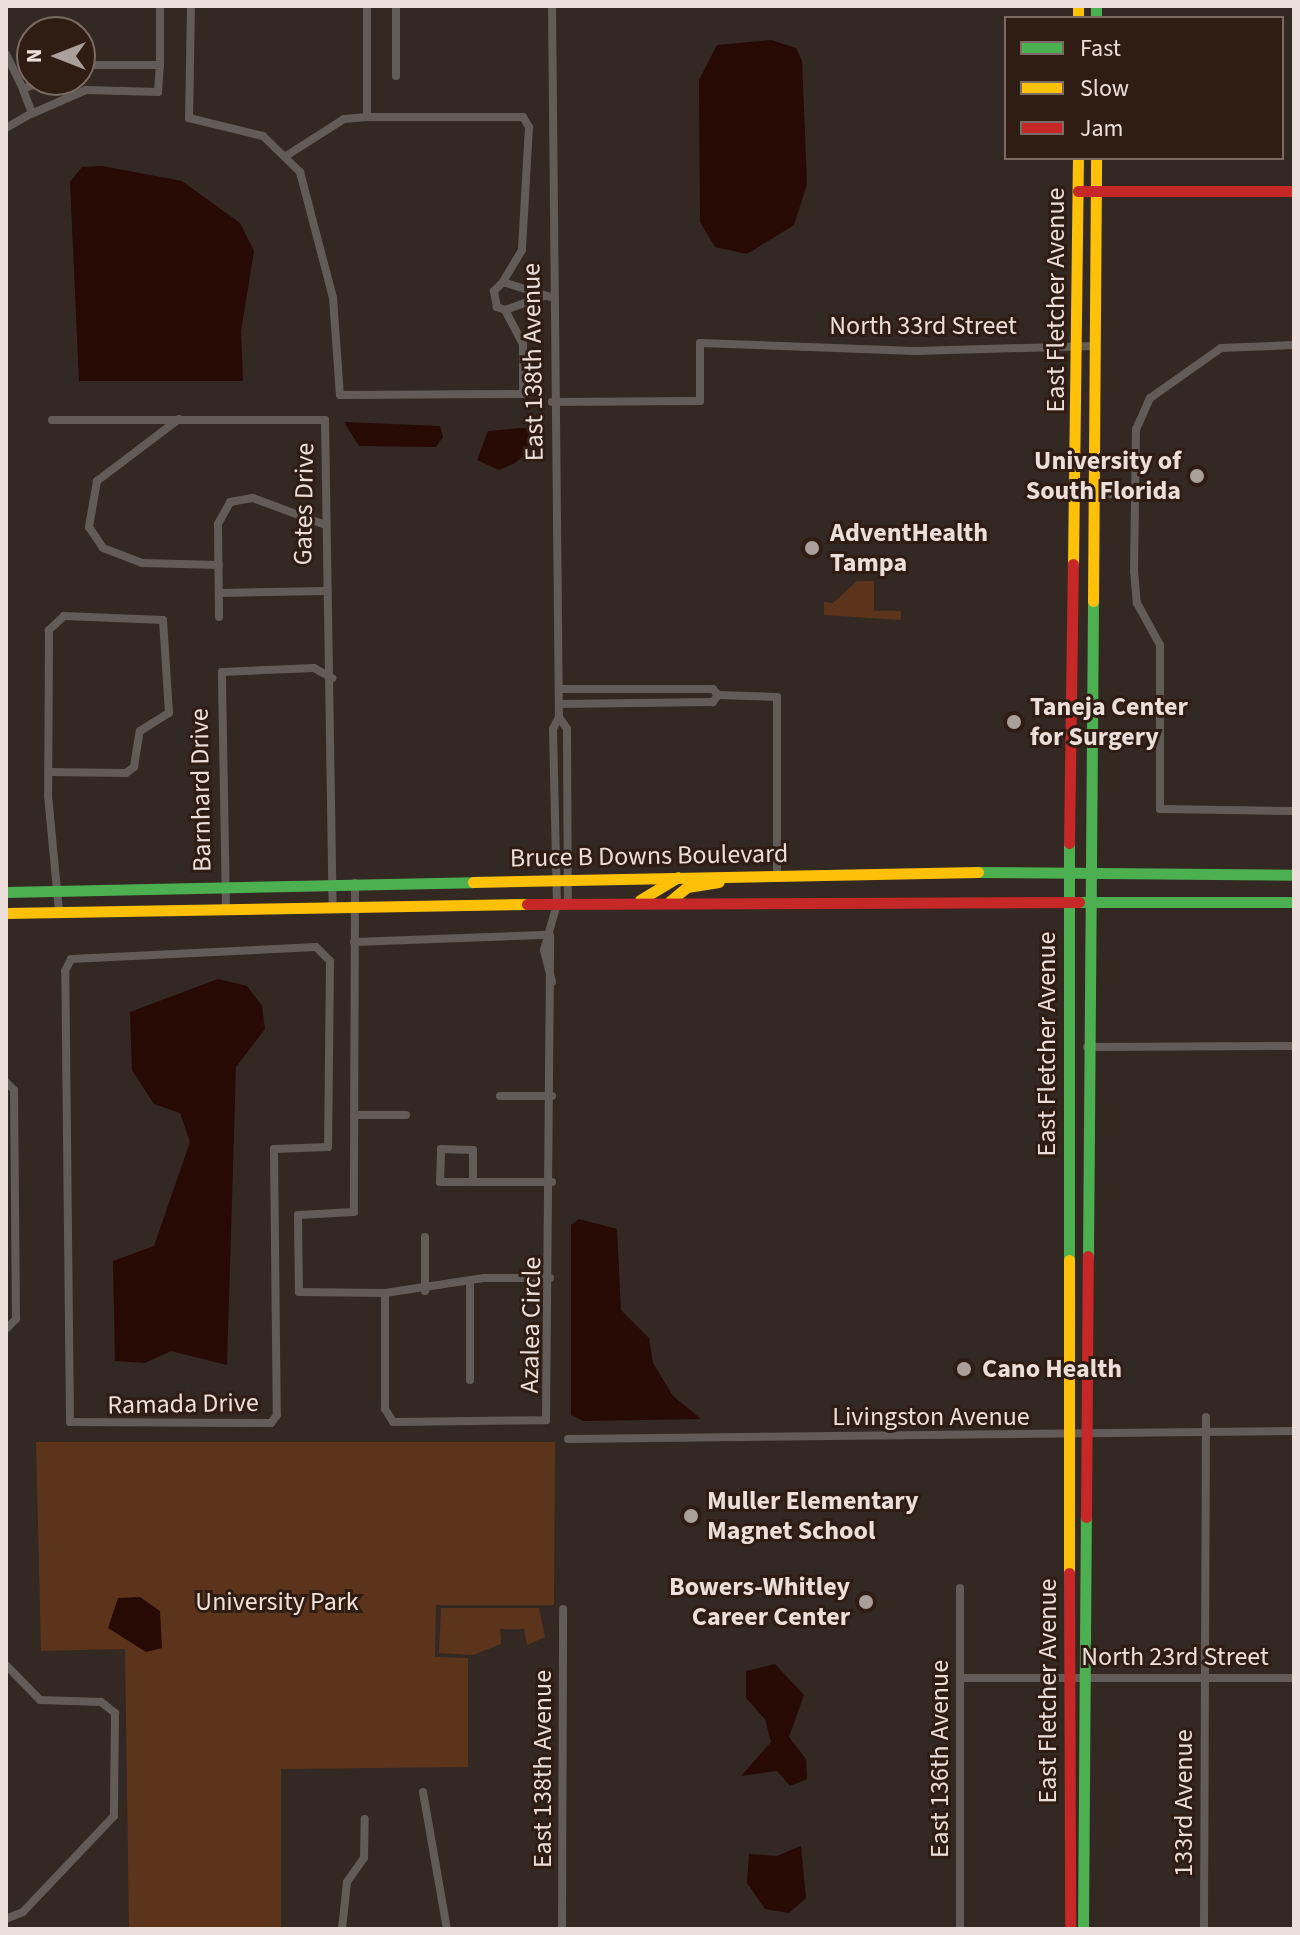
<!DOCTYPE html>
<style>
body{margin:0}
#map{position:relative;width:1300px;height:1935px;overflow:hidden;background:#332822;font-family:"Source Sans 3",sans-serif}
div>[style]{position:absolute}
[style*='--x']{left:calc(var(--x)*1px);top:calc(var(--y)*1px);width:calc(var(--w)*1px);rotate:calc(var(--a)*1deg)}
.green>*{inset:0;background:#5c341c}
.water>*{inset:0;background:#260a03}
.street>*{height:8px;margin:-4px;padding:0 4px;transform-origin:4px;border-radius:4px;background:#635b57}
.fast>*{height:11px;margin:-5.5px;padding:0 5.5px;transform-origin:5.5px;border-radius:5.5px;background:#4caf50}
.slow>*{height:11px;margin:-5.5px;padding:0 5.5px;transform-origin:5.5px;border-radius:5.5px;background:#ffc107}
.jam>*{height:11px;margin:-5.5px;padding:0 5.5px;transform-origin:5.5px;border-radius:5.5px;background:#c62828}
.dots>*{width:22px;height:22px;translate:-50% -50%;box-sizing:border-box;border:4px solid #2f1d13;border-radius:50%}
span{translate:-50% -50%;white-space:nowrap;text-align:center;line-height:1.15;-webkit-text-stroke:6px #2f1d13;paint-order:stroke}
.street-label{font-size:26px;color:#ecdfd9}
.poi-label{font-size:26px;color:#ecdfd9;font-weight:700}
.right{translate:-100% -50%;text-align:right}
.left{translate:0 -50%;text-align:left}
.park-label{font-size:26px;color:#f3e0d6}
.frame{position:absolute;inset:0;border:8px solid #ecdfd9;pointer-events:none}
.legend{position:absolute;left:1004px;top:16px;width:280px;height:144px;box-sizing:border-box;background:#2f1d13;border:2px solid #7b6b62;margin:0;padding:10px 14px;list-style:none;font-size:24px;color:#ecdfd9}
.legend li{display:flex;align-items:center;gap:16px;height:40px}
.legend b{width:40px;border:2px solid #7b6b62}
.north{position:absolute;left:16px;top:16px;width:80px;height:80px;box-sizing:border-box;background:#2f1d13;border:2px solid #7b6b62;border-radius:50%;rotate:270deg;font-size:22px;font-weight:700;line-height:32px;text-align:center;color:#ecdfd9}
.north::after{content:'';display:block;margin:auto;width:28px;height:36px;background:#ab9f99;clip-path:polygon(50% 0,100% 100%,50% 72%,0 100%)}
</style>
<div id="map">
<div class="green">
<div style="clip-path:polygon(857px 581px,874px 581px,874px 611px,901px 611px,901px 620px,824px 615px,824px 602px,833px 603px)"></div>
<div style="clip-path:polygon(36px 1442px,555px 1442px,554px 1605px,436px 1605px,435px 1657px,468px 1658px,468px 1767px,281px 1769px,281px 1929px,129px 1929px,125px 1649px,41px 1651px)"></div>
<div style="clip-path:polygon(441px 1608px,539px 1608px,545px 1637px,527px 1645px,524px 1629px,500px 1629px,501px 1644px,473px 1655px,439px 1653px)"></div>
</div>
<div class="water">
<div style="clip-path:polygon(771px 40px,796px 48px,802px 61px,807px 184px,794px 225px,747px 254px,715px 247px,700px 222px,699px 80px,717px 45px)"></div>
<div style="clip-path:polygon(102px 166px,182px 181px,240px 223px,254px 251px,241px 331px,243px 381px,79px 381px,70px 182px,82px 167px)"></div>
<div style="clip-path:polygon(344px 422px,440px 426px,443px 437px,436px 447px,359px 446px)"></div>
<div style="clip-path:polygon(521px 428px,530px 428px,530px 451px,515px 463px,499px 470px,477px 460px,488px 431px)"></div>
<div style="clip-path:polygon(218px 979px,247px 986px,262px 1006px,265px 1029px,236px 1067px,227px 1365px,171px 1351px,145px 1363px,115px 1361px,113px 1261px,154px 1246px,190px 1142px,180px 1113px,154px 1104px,132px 1070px,130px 1012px)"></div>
<div style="clip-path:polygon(579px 1219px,617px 1229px,621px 1310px,649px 1338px,653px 1363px,673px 1396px,701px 1419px,583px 1421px,571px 1415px,571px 1225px)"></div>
<div style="clip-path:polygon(118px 1598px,140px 1597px,160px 1611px,162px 1648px,146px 1652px,108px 1628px)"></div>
<div style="clip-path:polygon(775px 1664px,804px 1695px,789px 1737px,806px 1759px,807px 1779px,790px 1786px,777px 1771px,741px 1776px,771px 1742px,765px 1719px,746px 1698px,746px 1671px)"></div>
<div style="clip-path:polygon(801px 1846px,806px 1898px,789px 1913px,765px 1909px,747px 1883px,749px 1854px,777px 1856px)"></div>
</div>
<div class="street">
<div style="--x:191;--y:6;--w:112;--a:91"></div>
<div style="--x:189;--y:118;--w:76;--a:13.7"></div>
<div style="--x:263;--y:136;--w:52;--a:44.2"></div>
<div style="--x:300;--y:172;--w:130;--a:75.3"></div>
<div style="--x:333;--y:298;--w:97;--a:85.9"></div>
<div style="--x:340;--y:395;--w:183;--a:-0.3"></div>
<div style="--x:523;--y:394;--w:50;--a:-90"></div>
<div style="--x:523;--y:344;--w:38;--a:-118"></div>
<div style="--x:367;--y:6;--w:111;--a:90"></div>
<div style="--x:367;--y:117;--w:156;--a:0"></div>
<div style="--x:523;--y:117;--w:12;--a:59"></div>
<div style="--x:529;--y:127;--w:123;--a:93.3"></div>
<div style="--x:522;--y:250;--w:37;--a:121"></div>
<div style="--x:396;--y:6;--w:70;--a:90"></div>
<div style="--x:552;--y:6;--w:711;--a:89.44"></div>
<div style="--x:559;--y:717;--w:13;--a:117"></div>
<div style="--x:553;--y:729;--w:175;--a:88.7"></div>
<div style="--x:557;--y:904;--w:48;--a:105.8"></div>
<div style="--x:544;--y:950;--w:33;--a:76"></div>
<div style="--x:6;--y:54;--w:39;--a:64"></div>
<div style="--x:80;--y:65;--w:80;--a:0"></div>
<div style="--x:160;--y:65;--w:59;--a:-90"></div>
<div style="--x:31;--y:114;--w:60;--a:-23.6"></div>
<div style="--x:86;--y:90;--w:72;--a:1.6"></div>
<div style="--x:158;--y:92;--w:27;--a:-86"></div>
<div style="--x:6;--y:128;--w:30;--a:-30"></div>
<div style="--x:32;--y:113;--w:26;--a:-111"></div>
<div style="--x:23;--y:89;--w:24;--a:-22"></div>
<div style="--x:286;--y:156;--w:69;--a:-32.5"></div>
<div style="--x:344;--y:119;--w:23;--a:-5"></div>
<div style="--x:544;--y:296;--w:41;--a:160.3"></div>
<div style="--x:505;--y:310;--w:9;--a:-159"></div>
<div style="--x:497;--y:307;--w:16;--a:-101"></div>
<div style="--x:494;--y:291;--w:13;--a:-45"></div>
<div style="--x:503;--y:282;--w:50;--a:17.4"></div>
<div style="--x:1294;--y:345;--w:73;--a:177.6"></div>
<div style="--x:1221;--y:348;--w:87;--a:144.8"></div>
<div style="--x:1150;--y:398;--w:34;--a:114"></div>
<div style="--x:1136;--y:429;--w:142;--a:90.8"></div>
<div style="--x:1134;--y:571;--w:32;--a:85"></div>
<div style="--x:1137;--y:603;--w:48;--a:61.3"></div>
<div style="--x:1160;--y:645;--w:164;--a:90"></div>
<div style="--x:1160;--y:809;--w:134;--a:0.9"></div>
<div style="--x:552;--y:402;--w:148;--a:-0.4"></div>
<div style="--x:700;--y:401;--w:58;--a:-90"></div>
<div style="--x:700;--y:343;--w:215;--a:2.1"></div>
<div style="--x:915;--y:351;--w:180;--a:-1.6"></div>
<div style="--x:179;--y:419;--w:103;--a:142.9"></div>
<div style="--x:97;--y:481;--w:47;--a:99.9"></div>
<div style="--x:89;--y:527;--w:25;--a:56"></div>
<div style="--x:103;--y:548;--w:42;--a:21"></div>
<div style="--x:142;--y:563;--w:77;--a:1.5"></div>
<div style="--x:52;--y:420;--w:273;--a:0"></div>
<div style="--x:325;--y:420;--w:487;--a:89.1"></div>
<div style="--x:1095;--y:495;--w:39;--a:-3"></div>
<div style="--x:219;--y:593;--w:106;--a:-1.1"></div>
<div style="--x:219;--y:617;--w:93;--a:-90.6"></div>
<div style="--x:218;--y:524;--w:25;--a:-61"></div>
<div style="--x:230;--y:502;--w:23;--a:-10"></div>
<div style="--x:253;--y:498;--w:75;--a:20.4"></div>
<div style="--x:559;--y:689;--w:154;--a:0"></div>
<div style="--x:713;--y:689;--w:8;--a:50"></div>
<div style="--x:718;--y:695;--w:9;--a:126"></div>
<div style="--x:713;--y:702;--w:154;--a:179.3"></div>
<div style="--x:718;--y:695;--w:59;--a:1.9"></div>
<div style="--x:777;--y:697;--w:178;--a:90"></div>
<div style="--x:559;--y:717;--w:14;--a:56"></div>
<div style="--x:567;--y:729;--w:175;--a:89.7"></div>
<div style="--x:49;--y:772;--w:77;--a:0.7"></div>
<div style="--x:126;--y:773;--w:10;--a:-37"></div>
<div style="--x:134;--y:767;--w:36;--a:-81"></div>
<div style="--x:140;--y:731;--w:34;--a:-32"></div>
<div style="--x:169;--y:713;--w:93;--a:-93.7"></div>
<div style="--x:163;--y:620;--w:99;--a:-177.7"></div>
<div style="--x:64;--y:616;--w:21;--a:137"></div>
<div style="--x:49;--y:630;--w:165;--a:90.3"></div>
<div style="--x:48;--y:795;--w:118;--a:84.6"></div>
<div style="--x:355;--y:883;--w:329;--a:90.2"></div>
<div style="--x:354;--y:1212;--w:56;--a:176.9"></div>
<div style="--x:298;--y:1215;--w:77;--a:89.3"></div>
<div style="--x:299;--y:1292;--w:86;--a:0.7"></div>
<div style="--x:385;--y:1293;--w:100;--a:-8.6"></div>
<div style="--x:484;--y:1278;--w:66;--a:0"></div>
<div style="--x:226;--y:909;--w:237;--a:-91"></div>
<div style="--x:222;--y:672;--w:92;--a:-2.5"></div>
<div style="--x:314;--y:668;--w:21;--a:29"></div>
<div style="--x:354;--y:942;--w:195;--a:-2.1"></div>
<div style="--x:316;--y:947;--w:20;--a:45"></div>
<div style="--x:330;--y:961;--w:186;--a:90.6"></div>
<div style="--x:328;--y:1147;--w:54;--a:177.9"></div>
<div style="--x:274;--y:1149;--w:266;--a:89.4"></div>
<div style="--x:277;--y:1415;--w:10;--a:127"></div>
<div style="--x:271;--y:1423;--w:201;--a:-179.7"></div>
<div style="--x:70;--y:1422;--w:451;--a:-90.6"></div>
<div style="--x:65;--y:971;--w:13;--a:-63"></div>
<div style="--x:71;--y:959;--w:245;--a:-2.8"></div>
<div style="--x:1087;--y:1047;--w:207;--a:-0.3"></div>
<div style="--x:6;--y:1082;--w:11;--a:45"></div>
<div style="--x:14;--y:1090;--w:229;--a:89.5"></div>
<div style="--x:16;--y:1319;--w:14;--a:135"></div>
<div style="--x:500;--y:1096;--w:52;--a:0"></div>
<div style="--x:354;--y:1115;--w:52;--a:0"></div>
<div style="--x:473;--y:1182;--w:33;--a:180"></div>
<div style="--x:440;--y:1182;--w:33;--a:-88"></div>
<div style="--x:441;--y:1149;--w:32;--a:2"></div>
<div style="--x:473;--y:1150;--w:32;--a:90"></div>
<div style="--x:473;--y:1182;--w:79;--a:0"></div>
<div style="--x:425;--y:1237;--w:54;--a:90"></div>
<div style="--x:385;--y:1293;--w:116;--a:90"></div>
<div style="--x:385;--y:1409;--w:15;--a:58"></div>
<div style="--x:393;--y:1422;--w:153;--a:-0.7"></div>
<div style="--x:546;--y:1420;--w:484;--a:-89.5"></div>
<div style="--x:470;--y:1380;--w:98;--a:-90"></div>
<div style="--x:568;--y:1439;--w:726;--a:-0.63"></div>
<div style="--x:960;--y:1588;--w:341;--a:90"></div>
<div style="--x:6;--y:1665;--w:49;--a:45.8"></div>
<div style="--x:40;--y:1700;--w:61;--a:1.9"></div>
<div style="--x:101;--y:1702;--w:18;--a:38"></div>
<div style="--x:115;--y:1713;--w:103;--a:90.6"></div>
<div style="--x:114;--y:1816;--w:132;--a:133.5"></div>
<div style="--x:23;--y:1912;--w:18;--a:158"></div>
<div style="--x:961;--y:1678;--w:333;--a:0"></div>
<div style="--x:423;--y:1792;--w:139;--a:80.1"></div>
<div style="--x:342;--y:1929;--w:47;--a:-83.9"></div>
<div style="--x:347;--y:1882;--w:29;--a:-55"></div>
<div style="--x:364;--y:1858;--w:39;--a:-89"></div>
<div style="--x:562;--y:1929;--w:320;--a:-89.8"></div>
<div style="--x:1204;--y:1929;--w:512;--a:-89.78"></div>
</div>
<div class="fast">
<div style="--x:1096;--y:6;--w:12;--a:90"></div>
<div style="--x:978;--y:872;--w:316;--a:0.5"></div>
<div style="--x:6;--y:892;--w:467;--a:-1.2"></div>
<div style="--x:1079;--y:902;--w:215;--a:0"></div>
<div style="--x:1088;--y:1256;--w:655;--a:-89.56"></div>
<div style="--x:1069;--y:1260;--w:417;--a:-90"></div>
<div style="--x:1083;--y:1929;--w:412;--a:-89.6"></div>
</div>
<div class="slow">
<div style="--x:1078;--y:6;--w:12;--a:90"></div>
<div style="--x:1073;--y:564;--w:406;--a:-89.3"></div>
<div style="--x:1093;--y:601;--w:443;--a:-89.6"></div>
<div style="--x:473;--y:882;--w:505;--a:-1.13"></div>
<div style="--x:640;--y:900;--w:44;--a:-31.2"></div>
<div style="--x:669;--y:902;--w:23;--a:-40"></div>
<div style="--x:687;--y:887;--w:32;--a:-9"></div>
<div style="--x:6;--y:913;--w:521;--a:-0.99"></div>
<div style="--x:1069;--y:1260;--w:313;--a:90"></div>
</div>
<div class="jam">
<div style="--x:1078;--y:191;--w:216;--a:0"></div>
<div style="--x:1069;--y:843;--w:279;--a:-89.2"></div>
<div style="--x:527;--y:904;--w:552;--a:-0.21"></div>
<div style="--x:1086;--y:1517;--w:261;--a:-89.6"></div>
<div style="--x:1069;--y:1573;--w:356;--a:89.8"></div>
</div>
<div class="dots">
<div style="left:1197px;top:476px;background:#ab9f99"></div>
<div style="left:812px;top:548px;background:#ab9f99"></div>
<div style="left:1014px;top:722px;background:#ab9f99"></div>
<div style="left:964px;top:1369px;background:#ab9f99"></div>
<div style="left:691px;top:1516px;background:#ab9f99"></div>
<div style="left:866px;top:1602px;background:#ab9f99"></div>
</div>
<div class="street-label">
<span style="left:1056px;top:300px;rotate:-90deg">East Fletcher Avenue</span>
<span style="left:923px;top:326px">North 33rd Street</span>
<span style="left:533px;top:362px;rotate:-91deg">East 138th Avenue</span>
<span style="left:304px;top:504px;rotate:-89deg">Gates Drive</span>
<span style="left:201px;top:790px;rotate:-91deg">Barnhard Drive</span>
<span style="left:649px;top:856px;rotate:-1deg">Bruce B Downs Boulevard</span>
<span style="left:1047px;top:1044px;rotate:-90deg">East Fletcher Avenue</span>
<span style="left:531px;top:1325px;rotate:-89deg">Azalea Circle</span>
<span style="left:183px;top:1404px;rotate:-1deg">Ramada Drive</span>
<span style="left:931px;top:1417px">Livingston Avenue</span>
<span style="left:1175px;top:1657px">North 23rd Street</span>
<span style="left:1048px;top:1691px;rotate:-90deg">East Fletcher Avenue</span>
<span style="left:940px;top:1759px;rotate:-90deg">East 136th Avenue</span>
<span style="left:543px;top:1769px;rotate:-90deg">East 138th Avenue</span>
<span style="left:1184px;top:1803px;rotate:-90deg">133rd Avenue</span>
</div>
<div class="poi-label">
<span class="right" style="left:1181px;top:476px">University of<br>South Florida</span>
<span class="left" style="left:830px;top:548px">AdventHealth<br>Tampa</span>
<span class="left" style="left:1030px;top:722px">Taneja Center<br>for Surgery</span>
<span class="left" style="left:982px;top:1369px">Cano Health</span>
<span class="left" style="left:707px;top:1516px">Muller Elementary<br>Magnet School</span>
<span class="right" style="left:850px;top:1602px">Bowers-Whitley<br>Career Center</span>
</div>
<div class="park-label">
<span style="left:277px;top:1602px">University Park</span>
</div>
<div class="frame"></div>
<ul class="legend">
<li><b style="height:10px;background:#4caf50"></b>Fast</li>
<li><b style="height:10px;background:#ffc107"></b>Slow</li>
<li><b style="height:10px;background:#c62828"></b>Jam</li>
</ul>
<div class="north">N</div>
</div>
